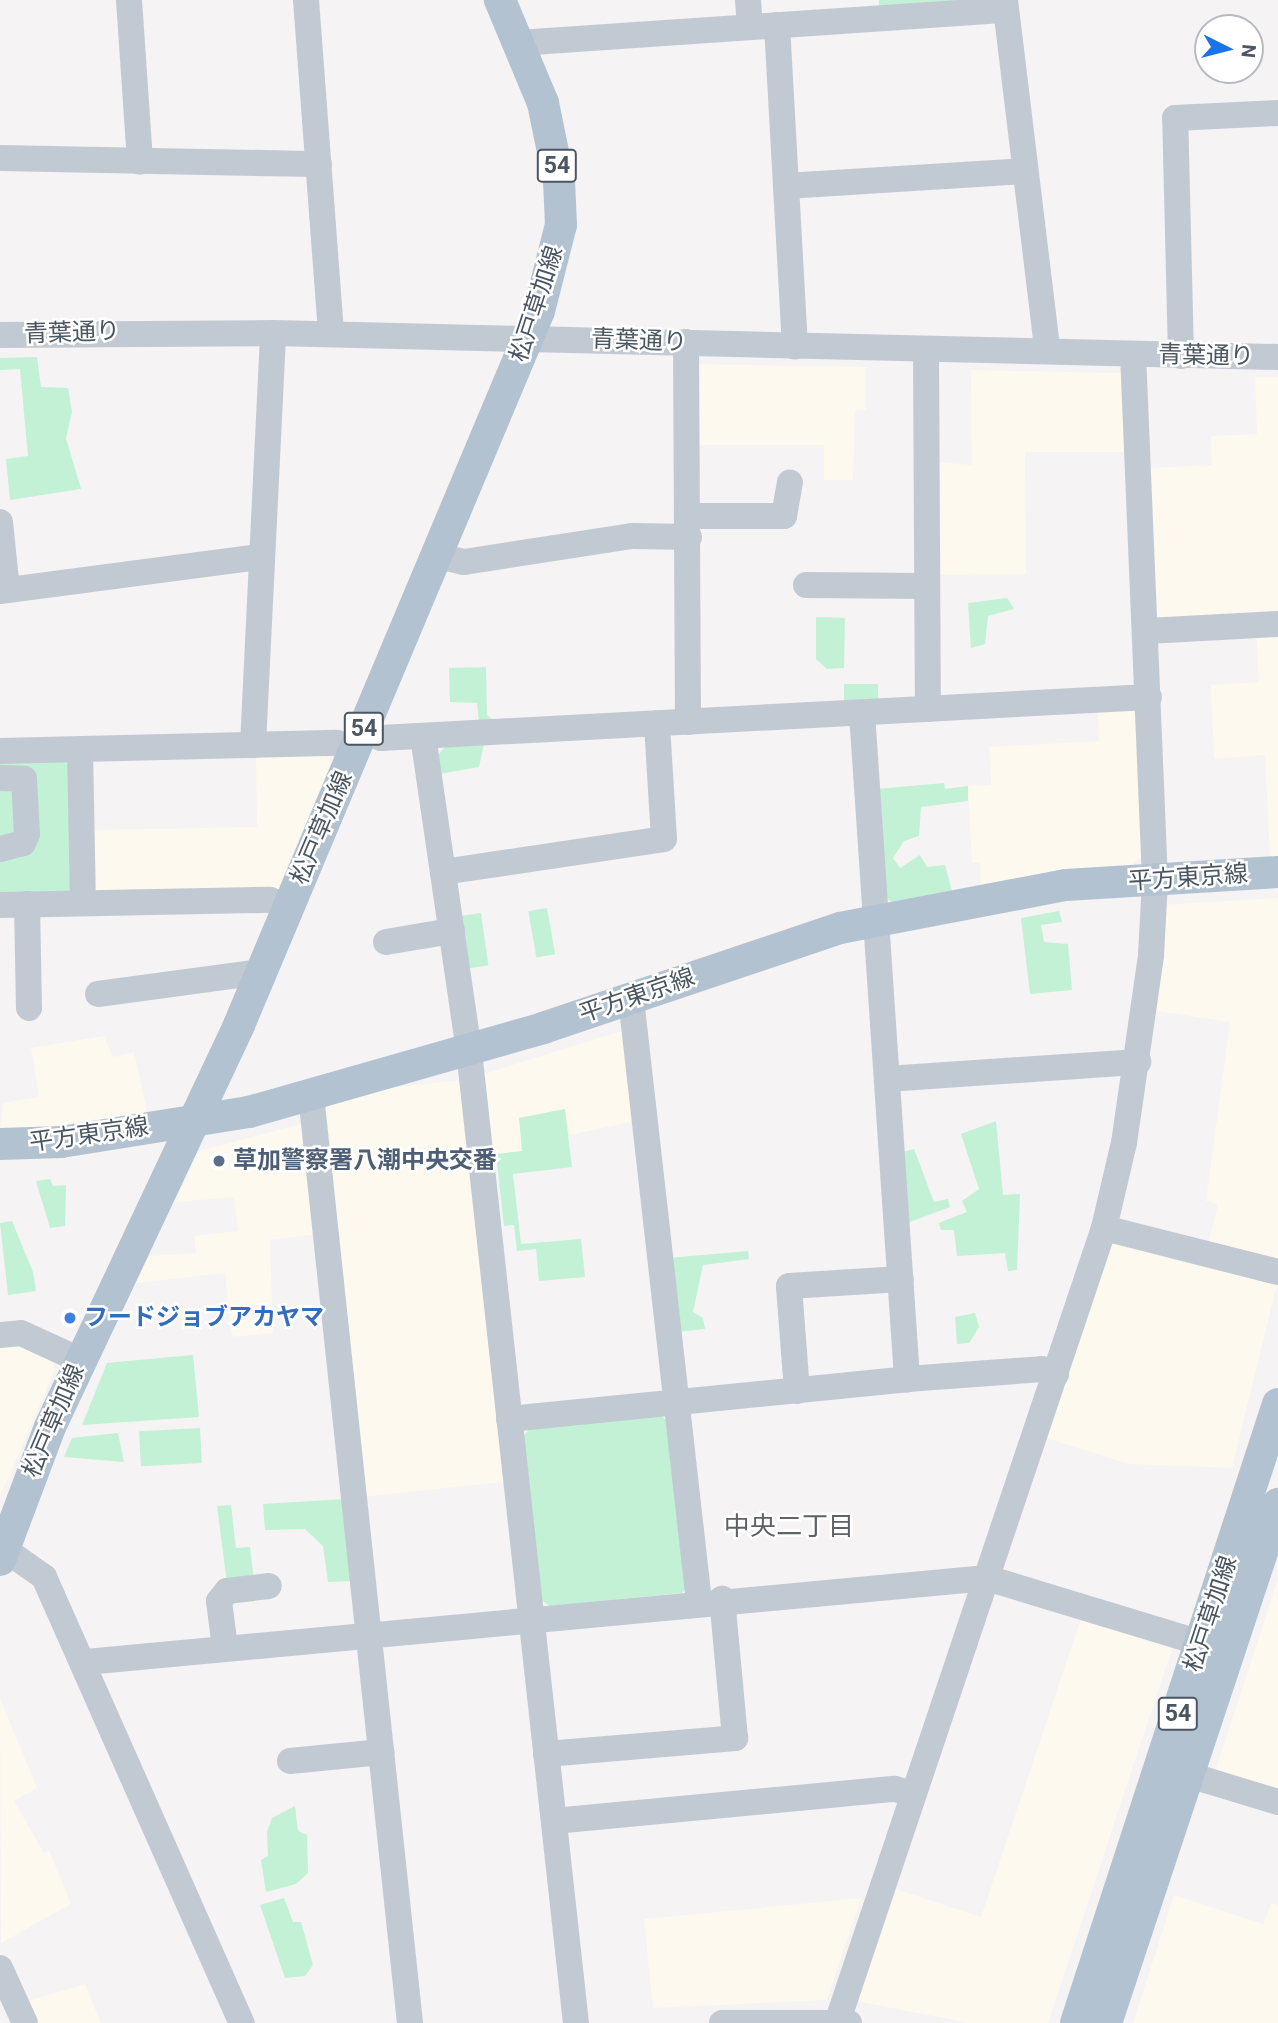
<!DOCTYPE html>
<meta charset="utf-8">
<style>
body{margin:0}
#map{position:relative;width:1278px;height:2023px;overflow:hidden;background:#f5f3f3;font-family:Roboto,"Noto Sans JP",sans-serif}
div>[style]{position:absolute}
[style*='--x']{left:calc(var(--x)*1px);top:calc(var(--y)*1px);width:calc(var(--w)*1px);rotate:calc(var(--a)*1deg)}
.commercial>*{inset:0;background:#fdf9ef;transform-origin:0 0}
.green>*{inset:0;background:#c3f1d5;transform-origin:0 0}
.minor>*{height:26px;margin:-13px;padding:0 13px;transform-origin:13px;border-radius:13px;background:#c1cad2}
.major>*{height:32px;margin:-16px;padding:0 16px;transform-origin:16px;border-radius:16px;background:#b3c2d1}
.dots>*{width:19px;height:19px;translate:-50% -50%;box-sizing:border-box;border:4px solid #fff;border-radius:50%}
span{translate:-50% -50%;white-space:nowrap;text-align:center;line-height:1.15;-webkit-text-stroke:5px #fff;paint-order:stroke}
.shield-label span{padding:2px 5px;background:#fff;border:2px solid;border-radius:5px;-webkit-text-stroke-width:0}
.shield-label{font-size:23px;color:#4a5661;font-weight:700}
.street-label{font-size:24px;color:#4a5661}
.service-label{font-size:24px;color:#4e5e75;font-weight:700}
.left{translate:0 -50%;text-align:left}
.shop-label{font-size:24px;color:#366cbe;font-weight:700}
.neighbourhood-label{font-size:26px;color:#5f6368}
.north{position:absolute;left:1194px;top:14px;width:70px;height:70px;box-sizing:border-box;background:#fff;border:2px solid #b7bbc0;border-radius:50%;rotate:96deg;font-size:19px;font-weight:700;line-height:28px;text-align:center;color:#4a5661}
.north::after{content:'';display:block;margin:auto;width:24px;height:32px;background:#1a73e8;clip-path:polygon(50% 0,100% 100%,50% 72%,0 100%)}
</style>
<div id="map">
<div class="commercial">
<div style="clip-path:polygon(695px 364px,866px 367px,866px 410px,855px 410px,853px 480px,824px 480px,824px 445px,696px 445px)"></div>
<div style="clip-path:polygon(971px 370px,1124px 373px,1127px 452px,1025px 452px,1026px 574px,937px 575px,937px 462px,972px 465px)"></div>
<div style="clip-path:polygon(1255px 377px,1278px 377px,1278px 615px,1154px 621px,1149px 468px,1212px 465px,1211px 436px,1257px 434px)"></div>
<div style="clip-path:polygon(1278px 630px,1278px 859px,1270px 860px,1265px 755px,1214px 759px,1211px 685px,1259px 682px,1256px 631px)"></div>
<div style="clip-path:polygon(1137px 707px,1143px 855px,1130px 867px,981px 886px,980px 863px,972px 863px,968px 786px,991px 785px,989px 747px,1099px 741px,1098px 709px)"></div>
<div style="clip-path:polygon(324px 753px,331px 763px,278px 889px,89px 892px,88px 830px,257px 827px,256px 755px)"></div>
<div style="clip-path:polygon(1278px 898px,1278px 1261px,1208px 1244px,1218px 1204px,1206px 1201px,1230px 1022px,1156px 1011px,1161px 905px)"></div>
<div style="clip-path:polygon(625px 1030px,635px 1121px,570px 1135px,564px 1109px,519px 1118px,523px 1151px,491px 1155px,483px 1074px)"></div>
<div style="clip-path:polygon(104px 1036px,113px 1057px,134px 1052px,147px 1111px,55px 1131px,0 1130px,3px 1103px,39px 1097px,31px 1048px)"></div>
<div style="left:463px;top:1080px;width:404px;height:143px;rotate:84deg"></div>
<div style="clip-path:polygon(305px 1123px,317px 1234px,270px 1240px,273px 1333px,232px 1337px,225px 1273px,136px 1283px,149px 1256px,196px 1253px,194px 1236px,238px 1231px,234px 1197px,175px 1202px,199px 1151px)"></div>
<div style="clip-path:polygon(1108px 1242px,1278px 1280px,1232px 1468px,1129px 1464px,1043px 1437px)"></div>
<div style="clip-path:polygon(17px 1342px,51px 1359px,55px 1370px,0 1497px,0 1345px)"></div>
<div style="clip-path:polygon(1278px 1579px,1278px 1793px,1215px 1772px)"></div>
<div style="clip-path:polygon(1082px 1616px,1173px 1646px,1048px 2023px,969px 2023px,856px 2001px,893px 1888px,981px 1917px)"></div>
<div style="clip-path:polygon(0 1698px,37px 1788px,14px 1801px,44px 1853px,49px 1850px,71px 1904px,1px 1943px)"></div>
<div style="clip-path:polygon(1174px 1895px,1263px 1924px,1271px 1903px,1278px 1905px,1278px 2023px,1133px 2023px)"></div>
<div style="clip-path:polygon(861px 1898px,827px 2000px,653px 2008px,644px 1919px)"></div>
<div style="clip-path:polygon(85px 1984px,101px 2023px,37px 2023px,28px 2001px)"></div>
</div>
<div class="green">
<div style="clip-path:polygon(879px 0,985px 0,879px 6px)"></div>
<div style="clip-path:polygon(37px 357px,41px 387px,68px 388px,72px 412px,66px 438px,81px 489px,10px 500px,6px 459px,28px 456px,20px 369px,0 370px,0 358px)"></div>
<div style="clip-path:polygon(1007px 598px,1014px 609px,988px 616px,985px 644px,971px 648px,968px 603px)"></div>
<div style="clip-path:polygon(816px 617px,845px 618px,844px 668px,827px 669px,816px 659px)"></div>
<div style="clip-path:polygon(486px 667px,487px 715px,497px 723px,479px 724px,477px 703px,450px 702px,449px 668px)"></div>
<div style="left:844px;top:684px;width:34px;height:20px"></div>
<div style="clip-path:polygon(484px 743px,479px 767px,439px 774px,437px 757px,446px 745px)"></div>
<div style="clip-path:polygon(64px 760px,73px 768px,76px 884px,69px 893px,0 894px,0 761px)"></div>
<div style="clip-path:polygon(944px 783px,945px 789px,968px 786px,968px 801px,921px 807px,919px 836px,904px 841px,893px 858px,900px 868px,920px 855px,927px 867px,945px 865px,952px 891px,893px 903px,884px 896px,877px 789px)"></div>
<div style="left:547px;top:908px;width:47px;height:19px;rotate:80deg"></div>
<div style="clip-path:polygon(1059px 911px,1062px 922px,1041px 925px,1044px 942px,1068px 944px,1072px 990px,1030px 994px,1021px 918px)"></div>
<div style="left:481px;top:913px;width:53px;height:20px;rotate:82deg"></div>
<div style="clip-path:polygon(565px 1109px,572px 1167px,513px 1174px,521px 1244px,581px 1239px,585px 1277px,539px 1281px,536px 1249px,517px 1251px,514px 1225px,504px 1226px,496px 1154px,522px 1151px,519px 1118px)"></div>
<div style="clip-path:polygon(996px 1121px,1003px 1195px,1020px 1194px,1017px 1270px,1008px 1271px,1005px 1253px,957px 1256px,954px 1230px,941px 1230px,939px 1223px,967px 1212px,962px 1201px,979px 1189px,961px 1134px)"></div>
<div style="clip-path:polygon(914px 1149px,934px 1202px,948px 1199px,950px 1207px,907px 1223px,902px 1152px)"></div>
<div style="clip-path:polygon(50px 1179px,53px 1186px,66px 1185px,65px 1226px,50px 1228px,36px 1181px)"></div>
<div style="clip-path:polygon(12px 1221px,33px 1272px,36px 1291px,8px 1295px,0 1223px)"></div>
<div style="clip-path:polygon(748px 1251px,749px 1259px,703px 1265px,693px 1312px,703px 1318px,705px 1329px,676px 1332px,668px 1258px)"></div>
<div style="clip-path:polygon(975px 1313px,979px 1327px,969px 1343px,957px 1344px,955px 1317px)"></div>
<div style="clip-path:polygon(193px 1355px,199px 1417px,82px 1425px,107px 1363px)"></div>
<div style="clip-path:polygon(660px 1415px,670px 1423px,690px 1584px,682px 1593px,550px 1606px,540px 1599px,523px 1437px,530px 1428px)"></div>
<div style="left:200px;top:1428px;width:35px;height:61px;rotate:87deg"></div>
<div style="clip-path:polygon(118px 1433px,124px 1462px,64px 1457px,72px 1438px)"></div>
<div style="clip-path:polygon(345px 1499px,354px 1581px,328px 1582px,323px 1546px,305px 1529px,265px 1530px,263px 1504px)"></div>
<div style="clip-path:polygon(231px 1505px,236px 1548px,250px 1547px,254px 1581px,227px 1584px,217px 1506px)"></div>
<div style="clip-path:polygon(295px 1806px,298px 1831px,307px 1835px,308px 1873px,296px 1884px,266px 1892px,261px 1860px,268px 1856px,267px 1832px,272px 1818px)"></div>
<div style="clip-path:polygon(284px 1898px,293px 1922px,301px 1922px,313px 1965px,305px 1976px,285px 1978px,260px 1905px)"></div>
</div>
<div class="minor">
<div style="--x:129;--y:0;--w:162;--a:86.1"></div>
<div style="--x:306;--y:0;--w:335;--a:85.7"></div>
<div style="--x:748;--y:0;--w:26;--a:86"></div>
<div style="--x:1005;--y:0;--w:352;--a:83.1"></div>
<div style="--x:777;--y:25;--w:322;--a:86.8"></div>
<div style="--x:518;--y:43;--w:489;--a:-3.9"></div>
<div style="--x:0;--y:158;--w:319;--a:1.1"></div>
<div style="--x:786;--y:186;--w:239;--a:-3.6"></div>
<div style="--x:0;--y:335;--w:273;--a:-0.4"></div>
<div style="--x:273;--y:333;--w:1005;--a:1.37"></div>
<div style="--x:686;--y:342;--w:380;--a:89.7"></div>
<div style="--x:926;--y:349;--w:360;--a:89.7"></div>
<div style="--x:1181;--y:356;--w:238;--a:-91.4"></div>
<div style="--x:1175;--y:118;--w:103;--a:-2.8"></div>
<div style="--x:688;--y:516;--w:96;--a:0"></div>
<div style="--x:784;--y:516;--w:34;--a:-80"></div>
<div style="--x:0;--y:522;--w:68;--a:84.1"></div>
<div style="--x:438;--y:556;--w:27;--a:13"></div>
<div style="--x:464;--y:562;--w:170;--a:-8.8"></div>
<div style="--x:632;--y:536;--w:57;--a:1"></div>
<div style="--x:806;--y:585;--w:121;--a:0.5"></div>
<div style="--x:0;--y:591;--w:262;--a:-7.5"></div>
<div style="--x:1147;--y:631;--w:131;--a:-3.1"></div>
<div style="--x:862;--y:713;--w:668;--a:86.13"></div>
<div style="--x:364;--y:730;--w:19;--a:25"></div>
<div style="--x:381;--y:738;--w:769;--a:-3.06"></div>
<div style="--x:423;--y:736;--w:318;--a:81.7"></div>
<div style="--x:469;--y:1051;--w:978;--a:83.72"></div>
<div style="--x:253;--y:745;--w:412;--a:-87.2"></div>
<div style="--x:80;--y:749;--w:154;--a:88.9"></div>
<div style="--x:0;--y:751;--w:337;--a:-1.4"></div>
<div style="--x:337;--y:743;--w:20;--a:24"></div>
<div style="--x:0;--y:778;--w:24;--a:2"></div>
<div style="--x:24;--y:779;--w:55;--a:86.9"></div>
<div style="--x:27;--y:834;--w:10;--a:114"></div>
<div style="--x:23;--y:843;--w:24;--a:165"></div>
<div style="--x:443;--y:872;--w:223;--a:-8.5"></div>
<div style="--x:664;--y:839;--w:116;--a:-93.5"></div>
<div style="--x:27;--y:904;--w:104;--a:88.9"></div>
<div style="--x:0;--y:905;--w:270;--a:-1.1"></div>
<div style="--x:270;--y:900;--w:20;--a:18"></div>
<div style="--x:386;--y:942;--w:67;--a:-9.5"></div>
<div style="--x:98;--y:994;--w:164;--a:-7.7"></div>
<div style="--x:631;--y:999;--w:606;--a:83.56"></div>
<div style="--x:887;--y:1079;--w:252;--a:-3.9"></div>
<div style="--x:311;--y:1095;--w:933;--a:83.91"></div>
<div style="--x:1104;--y:1228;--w:179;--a:14.2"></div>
<div style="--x:0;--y:1335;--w:21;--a:-5"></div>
<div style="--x:21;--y:1333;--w:65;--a:24.6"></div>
<div style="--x:797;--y:1391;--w:105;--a:-94.4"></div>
<div style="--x:789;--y:1286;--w:112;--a:-3.6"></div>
<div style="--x:509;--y:1419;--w:400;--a:-5.7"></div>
<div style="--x:907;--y:1379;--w:135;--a:-4.2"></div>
<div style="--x:1042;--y:1369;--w:15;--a:20"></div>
<div style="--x:4;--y:1549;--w:49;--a:35"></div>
<div style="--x:44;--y:1577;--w:488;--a:66.1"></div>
<div style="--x:225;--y:1648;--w:47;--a:-97.3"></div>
<div style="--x:219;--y:1601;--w:13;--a:-51"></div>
<div style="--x:227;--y:1591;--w:42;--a:-6.8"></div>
<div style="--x:86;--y:1662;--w:905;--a:-5.33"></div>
<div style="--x:987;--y:1578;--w:224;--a:16.9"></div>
<div style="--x:546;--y:1754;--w:190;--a:-4.8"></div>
<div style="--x:735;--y:1738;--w:140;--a:-95.3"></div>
<div style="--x:290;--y:1761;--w:92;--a:-5.6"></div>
<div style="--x:1189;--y:1775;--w:93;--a:16.9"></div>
<div style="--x:554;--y:1821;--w:342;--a:-5.4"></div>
<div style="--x:895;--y:1789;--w:19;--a:16"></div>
<div style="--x:0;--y:1968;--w:60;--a:65.6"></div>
<div style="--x:722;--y:2023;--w:127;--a:0"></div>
<div style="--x:837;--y:2023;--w:839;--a:-71.44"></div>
<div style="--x:1104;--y:1228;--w:87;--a:-76.8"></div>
<div style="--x:1124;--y:1143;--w:190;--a:-81.8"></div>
<div style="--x:1151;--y:955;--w:74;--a:-86.9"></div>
<div style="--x:1155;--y:881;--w:527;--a:-92.39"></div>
</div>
<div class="major">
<div style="--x:0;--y:1144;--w:61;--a:-1.9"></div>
<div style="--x:61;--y:1142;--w:190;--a:-9.1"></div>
<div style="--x:249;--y:1112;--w:306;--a:-15.9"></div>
<div style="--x:543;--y:1028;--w:313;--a:-18.6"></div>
<div style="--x:840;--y:928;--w:230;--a:-10.8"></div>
<div style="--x:1066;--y:885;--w:212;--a:-3.5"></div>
<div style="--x:0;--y:1560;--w:142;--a:-69.4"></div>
<div style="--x:50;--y:1427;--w:444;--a:-64.8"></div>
<div style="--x:239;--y:1025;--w:774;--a:-67.21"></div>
<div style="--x:539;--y:311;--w:89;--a:-75.7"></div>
<div style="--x:561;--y:225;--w:44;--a:-92.6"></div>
<div style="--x:559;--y:181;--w:80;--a:-101.6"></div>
<div style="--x:543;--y:103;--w:112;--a:-112.7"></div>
<div style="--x:1076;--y:2023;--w:651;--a:-71.93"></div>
<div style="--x:1106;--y:2023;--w:547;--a:-71.66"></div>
</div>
<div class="dots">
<div style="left:219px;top:1161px;background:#5c6f8a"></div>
<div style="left:70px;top:1318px;background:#3f7fe0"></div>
</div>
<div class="shield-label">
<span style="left:557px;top:166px">54</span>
<span style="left:364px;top:729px">54</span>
<span style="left:1178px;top:1714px">54</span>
</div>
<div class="street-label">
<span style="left:537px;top:304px;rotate:-72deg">松戸草加線</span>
<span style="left:72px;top:333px;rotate:-2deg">青葉通り</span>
<span style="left:639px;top:341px;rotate:2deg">青葉通り</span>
<span style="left:1206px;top:356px;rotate:1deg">青葉通り</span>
<span style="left:322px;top:828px;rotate:-67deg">松戸草加線</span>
<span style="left:1188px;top:878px;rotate:-4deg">平方東京線</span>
<span style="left:637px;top:996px;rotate:-19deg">平方東京線</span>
<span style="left:89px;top:1135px;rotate:-8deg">平方東京線</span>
<span style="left:54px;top:1421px;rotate:-67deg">松戸草加線</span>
<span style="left:1211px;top:1614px;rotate:-72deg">松戸草加線</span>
</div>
<div class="service-label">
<span class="left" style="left:233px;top:1161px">草加警察署八潮中央交番</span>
</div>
<div class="shop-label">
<span class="left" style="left:84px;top:1318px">フードジョブアカヤマ</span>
</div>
<div class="neighbourhood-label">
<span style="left:789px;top:1527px">中央二丁目</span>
</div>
<div class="north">N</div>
</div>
